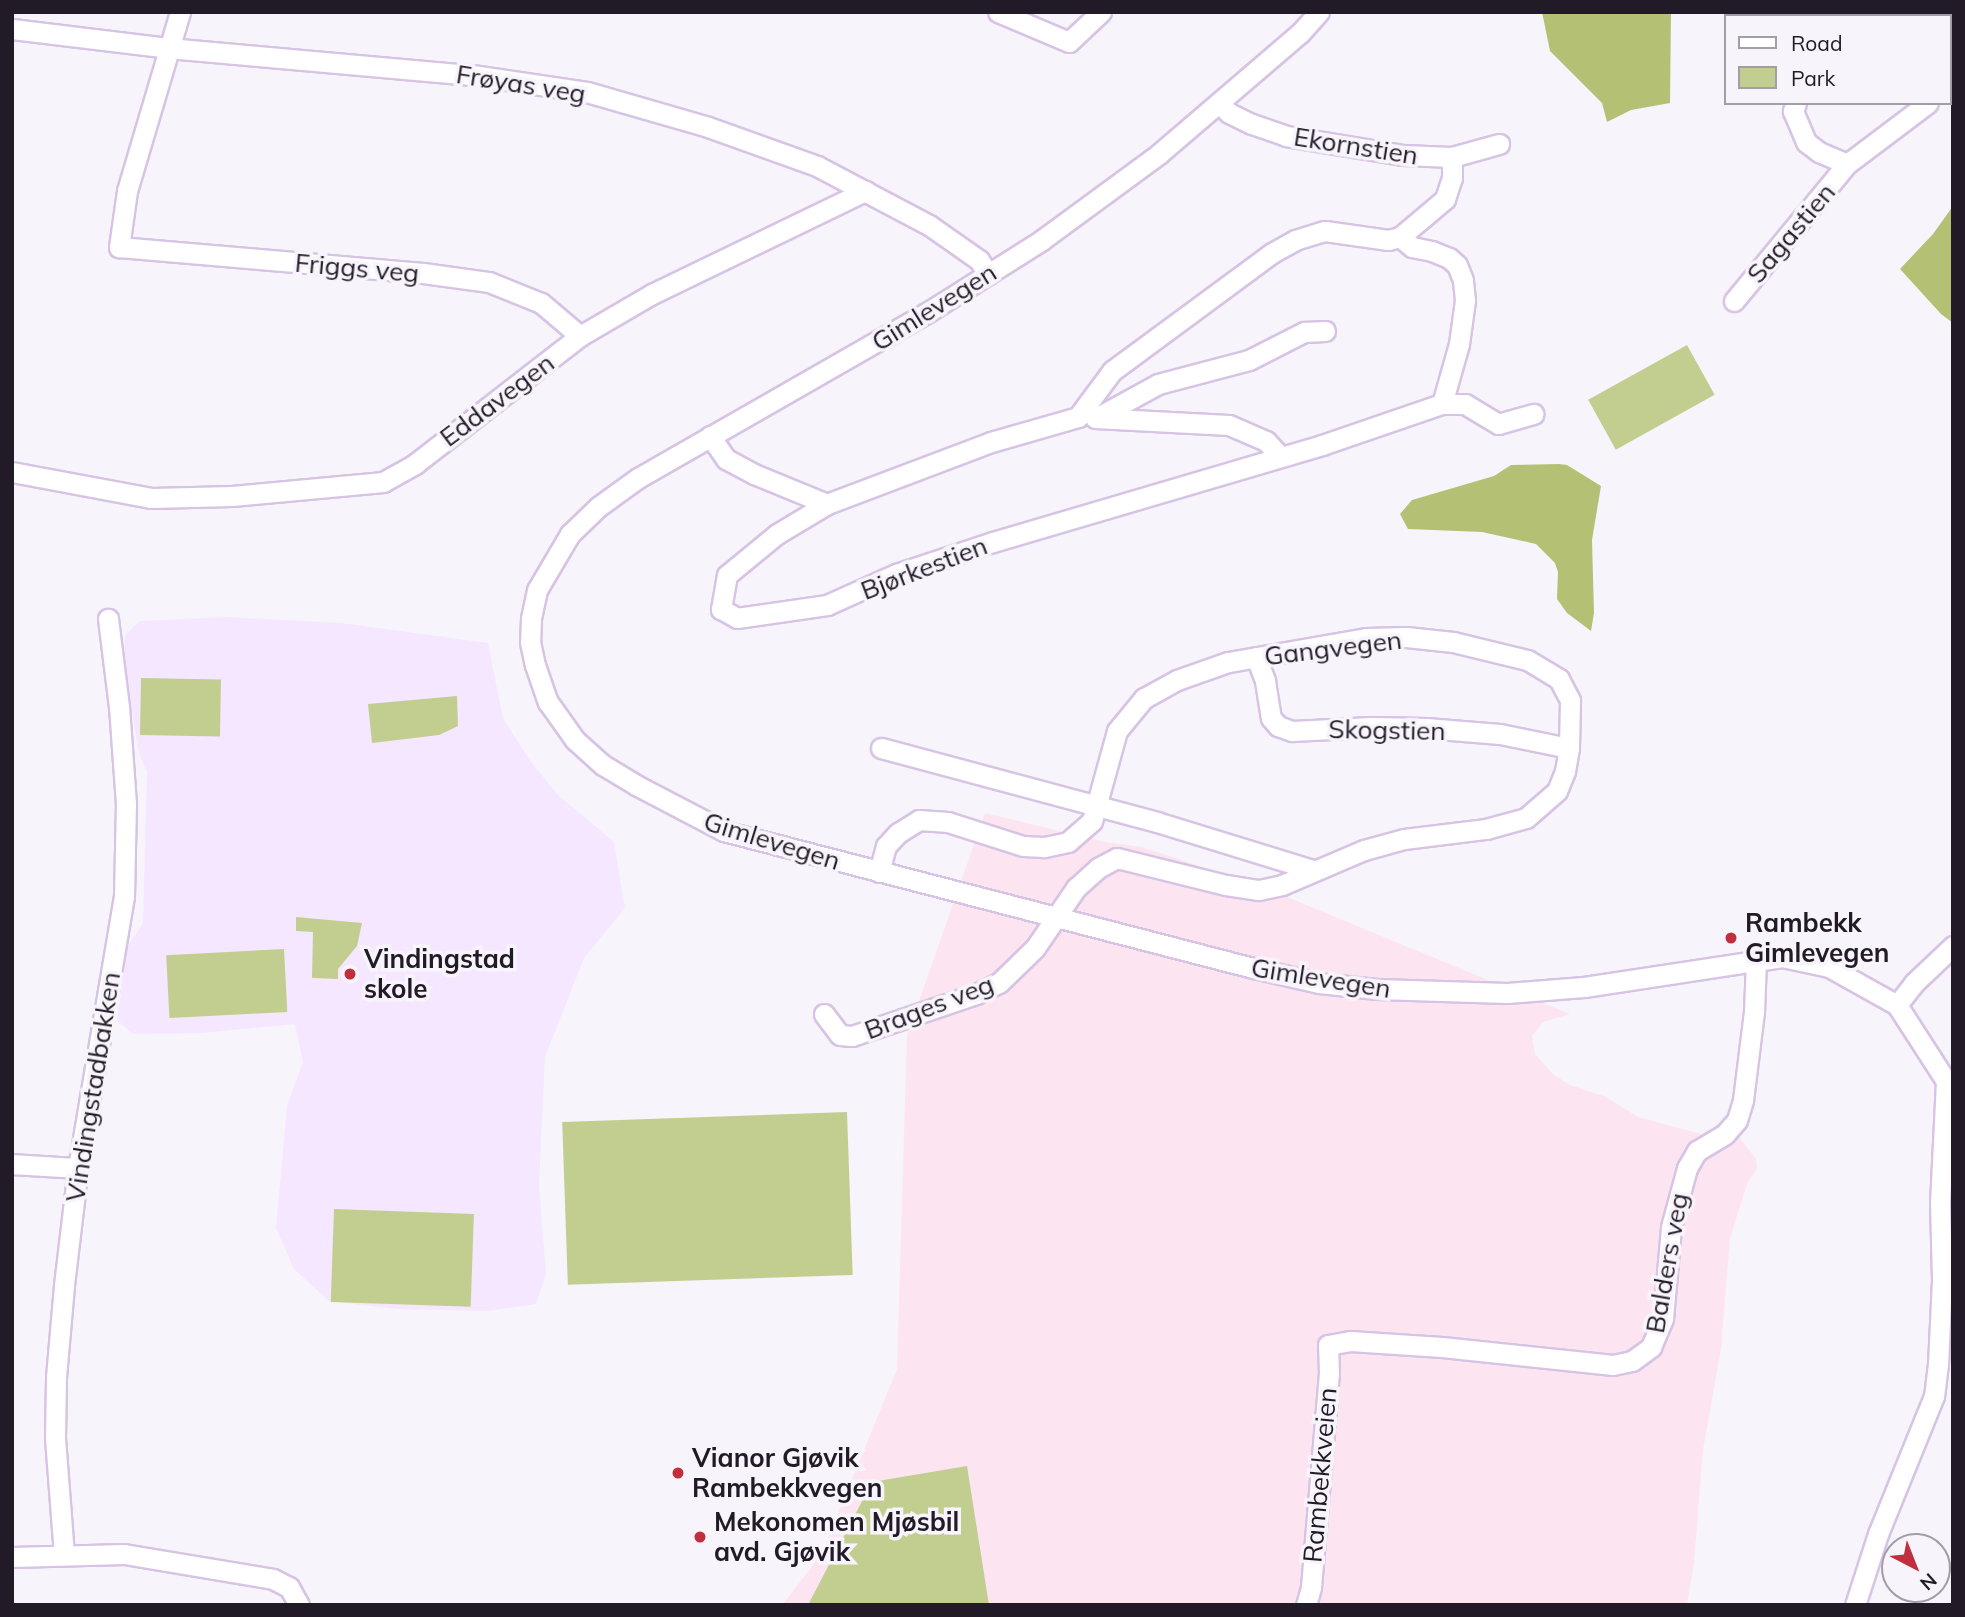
<!DOCTYPE html>
<meta charset="utf-8">
<style>
body{margin:0}
#map{position:relative;width:1965px;height:1617px;overflow:hidden;background:#f8f4fb;font-family:Mulish,sans-serif}
div>[style]{position:absolute}
[style*='--x']{left:calc(var(--x)*1px);top:calc(var(--y)*1px);width:calc(var(--w)*1px);rotate:calc(var(--a)*1deg)}
.built>*{inset:0;background:#f5e7ff}
.industrial>*{inset:0;background:#fce5f1}
.green>*{inset:0;background:#c2ce8f;transform-origin:0 0}
.forest>*{inset:0;background:#b4c175}
.roads{filter:drop-shadow(2px 0 #d7c4e4) drop-shadow(-2px 0 #d7c4e4) drop-shadow(0 2px #d7c4e4) drop-shadow(0 -2px #d7c4e4)}
.minor>*{height:19px;margin:-9.5px;padding:0 9.5px;transform-origin:9.5px;border-radius:9.5px;background:#fff}
.dots>*{width:19px;height:19px;translate:-50% -50%;box-sizing:border-box;border:4px solid #f8f4fb;border-radius:50%}
span{translate:-50% -50%;white-space:nowrap;text-align:center;line-height:1.15;-webkit-text-stroke:7px #f8f4fb;paint-order:stroke}
.street-label{font-size:26px;color:#221b27}
.poi-label{font-size:26px;color:#221b27;font-weight:700}
.left{translate:0 -50%;text-align:left}
.frame{position:absolute;inset:0;border:14px solid #221b27;pointer-events:none}
.legend{position:absolute;left:1724px;top:14px;width:228px;height:91px;box-sizing:border-box;background:#f8f4fb;border:2px solid #a29da6;margin:0;padding:9px 12px;list-style:none;font-size:21px;color:#221b27}
.legend li{display:flex;align-items:center;gap:14px;height:35px}
.legend b{width:35px;border:2px solid #a29da6}
.north{position:absolute;left:1881px;top:1533px;width:70px;height:70px;box-sizing:border-box;background:#f8f4fb;border:2px solid #a29da6;border-radius:50%;rotate:138deg;font-size:19px;font-weight:700;line-height:28px;text-align:center;color:#221b27}
.north::after{content:'';display:block;margin:auto;width:24px;height:32px;background:#bf2f3d;clip-path:polygon(50% 0,100% 100%,50% 72%,0 100%)}
</style>
<div id="map">
<div class="built">
<div style="clip-path:polygon(226px 617px,341px 623px,488px 643px,503px 719px,531px 762px,559px 796px,614px 842px,625px 908px,584px 958px,545px 1057px,539px 1185px,546px 1274px,536px 1304px,487px 1311px,395px 1309px,329px 1301px,294px 1269px,276px 1228px,287px 1106px,303px 1062px,295px 1024px,200px 1033px,133px 1034px,117px 1020px,127px 948px,143px 923px,147px 772px,139px 753px,124px 667px,125px 635px,140px 621px)"></div>
</div>
<div class="industrial">
<div style="clip-path:polygon(985px 813px,1105px 842px,1142px 847px,1265px 888px,1570px 1014px,1543px 1022px,1532px 1036px,1535px 1054px,1554px 1075px,1570px 1085px,1606px 1097px,1638px 1117px,1701px 1134px,1720px 1132px,1739px 1137px,1756px 1159px,1757px 1168px,1747px 1184px,1730px 1238px,1721px 1349px,1703px 1450px,1694px 1563px,1687px 1605px,782px 1605px,821px 1555px,897px 1369px,907px 1035px)"></div>
</div>
<div class="green">
<div style="left:1687px;top:345px;width:57px;height:113px;rotate:61deg"></div>
<div style="left:141px;top:678px;width:80px;height:57px;rotate:1deg"></div>
<div style="clip-path:polygon(457px 696px,458px 726px,439px 735px,372px 743px,368px 704px)"></div>
<div style="clip-path:polygon(296px 917px,362px 923px,357px 946px,338px 969px,338px 979px,312px 978px,313px 932px,296px 931px)"></div>
<div style="left:284px;top:949px;width:63px;height:118px;rotate:87deg"></div>
<div style="left:847px;top:1112px;width:163px;height:285px;rotate:88deg"></div>
<div style="left:334px;top:1209px;width:140px;height:93px;rotate:2deg"></div>
<div style="clip-path:polygon(967px 1466px,989px 1605px,808px 1605px,872px 1482px)"></div>
</div>
<div class="forest">
<div style="clip-path:polygon(1542px 12px,1671px 12px,1670px 103px,1631px 110px,1607px 122px,1602px 103px,1550px 51px)"></div>
<div style="clip-path:polygon(1953px 206px,1953px 323px,1941px 314px,1900px 269px,1933px 234px)"></div>
<div style="clip-path:polygon(1559px 464px,1567px 465px,1601px 486px,1592px 540px,1594px 613px,1591px 631px,1567px 613px,1557px 599px,1558px 572px,1555px 563px,1536px 544px,1482px 532px,1408px 529px,1400px 514px,1412px 500px,1494px 476px,1511px 465px)"></div>
</div>
<div class="roads">
<div class="minor">
<div style="--x:180;--y:12;--w:187;--a:106.5"></div>
<div style="--x:127;--y:191;--w:57;--a:98.1"></div>
<div style="--x:119;--y:247;--w:305;--a:4.9"></div>
<div style="--x:423;--y:273;--w:67;--a:7.8"></div>
<div style="--x:489;--y:282;--w:56;--a:22"></div>
<div style="--x:541;--y:303;--w:51;--a:40.2"></div>
<div style="--x:998;--y:12;--w:77;--a:22.9"></div>
<div style="--x:1069;--y:42;--w:44;--a:-43.2"></div>
<div style="--x:1319;--y:12;--w:28;--a:132"></div>
<div style="--x:1300;--y:33;--w:186;--a:139.4"></div>
<div style="--x:1159;--y:154;--w:145;--a:143.7"></div>
<div style="--x:1042;--y:240;--w:135;--a:147.7"></div>
<div style="--x:928;--y:312;--w:334;--a:150.2"></div>
<div style="--x:638;--y:478;--w:49;--a:144.1"></div>
<div style="--x:598;--y:507;--w:39;--a:136"></div>
<div style="--x:570;--y:534;--w:65;--a:120.5"></div>
<div style="--x:537;--y:590;--w:29;--a:102"></div>
<div style="--x:531;--y:618;--w:24;--a:92"></div>
<div style="--x:530;--y:642;--w:24;--a:78"></div>
<div style="--x:535;--y:665;--w:39;--a:71"></div>
<div style="--x:548;--y:702;--w:47;--a:54.6"></div>
<div style="--x:575;--y:740;--w:38;--a:42"></div>
<div style="--x:603;--y:765;--w:39;--a:31"></div>
<div style="--x:636;--y:785;--w:99;--a:27.6"></div>
<div style="--x:724;--y:831;--w:542;--a:14.52"></div>
<div style="--x:1249;--y:967;--w:72;--a:12.9"></div>
<div style="--x:1319;--y:983;--w:58;--a:5.9"></div>
<div style="--x:1377;--y:989;--w:130;--a:1.8"></div>
<div style="--x:1507;--y:993;--w:77;--a:-4.5"></div>
<div style="--x:1584;--y:987;--w:200;--a:-8.6"></div>
<div style="--x:1782;--y:957;--w:48;--a:12"></div>
<div style="--x:1829;--y:967;--w:78;--a:29.2"></div>
<div style="--x:1897;--y:1005;--w:90;--a:57.2"></div>
<div style="--x:1946;--y:1081;--w:121;--a:92.8"></div>
<div style="--x:1940;--y:1202;--w:78;--a:88.5"></div>
<div style="--x:1942;--y:1280;--w:84;--a:92.7"></div>
<div style="--x:1938;--y:1364;--w:32;--a:97"></div>
<div style="--x:1934;--y:1396;--w:149;--a:112.1"></div>
<div style="--x:1878;--y:1534;--w:75;--a:107.9"></div>
<div style="--x:1854;--y:16;--w:6;--a:-45"></div>
<div style="--x:12;--y:29;--w:157;--a:6.9"></div>
<div style="--x:168;--y:48;--w:305;--a:5.1"></div>
<div style="--x:472;--y:75;--w:116;--a:8.4"></div>
<div style="--x:587;--y:92;--w:126;--a:16.1"></div>
<div style="--x:708;--y:127;--w:116;--a:19.7"></div>
<div style="--x:817;--y:166;--w:127;--a:27.8"></div>
<div style="--x:929;--y:225;--w:61;--a:35"></div>
<div style="--x:979;--y:260;--w:17;--a:57"></div>
<div style="--x:1949;--y:87;--w:5;--a:-37"></div>
<div style="--x:1219;--y:103;--w:14;--a:45"></div>
<div style="--x:1229;--y:113;--w:25;--a:26"></div>
<div style="--x:1252;--y:124;--w:36;--a:19"></div>
<div style="--x:1286;--y:136;--w:119;--a:9.2"></div>
<div style="--x:1403;--y:155;--w:49;--a:2.3"></div>
<div style="--x:1452;--y:157;--w:49;--a:-15.5"></div>
<div style="--x:1796;--y:103;--w:9;--a:111"></div>
<div style="--x:1793;--y:111;--w:34;--a:67"></div>
<div style="--x:1806;--y:142;--w:16;--a:38"></div>
<div style="--x:1819;--y:152;--w:30;--a:23"></div>
<div style="--x:1734;--y:301;--w:178;--a:-50.5"></div>
<div style="--x:1847;--y:164;--w:101;--a:-37"></div>
<div style="--x:1442;--y:404;--w:23;--a:0"></div>
<div style="--x:1465;--y:404;--w:39;--a:31"></div>
<div style="--x:1498;--y:424;--w:37;--a:-16"></div>
<div style="--x:1095;--y:418;--w:134;--a:3"></div>
<div style="--x:1229;--y:425;--w:40;--a:23.4"></div>
<div style="--x:1266;--y:441;--w:19;--a:47"></div>
<div style="--x:1096;--y:418;--w:71;--a:-28.7"></div>
<div style="--x:1158;--y:384;--w:94;--a:-14.8"></div>
<div style="--x:1249;--y:360;--w:62;--a:-27"></div>
<div style="--x:1304;--y:332;--w:21;--a:-3"></div>
<div style="--x:710;--y:436;--w:28;--a:55"></div>
<div style="--x:726;--y:459;--w:32;--a:28"></div>
<div style="--x:754;--y:474;--w:79;--a:22.3"></div>
<div style="--x:827;--y:504;--w:175;--a:-20.7"></div>
<div style="--x:991;--y:442;--w:91;--a:-16"></div>
<div style="--x:1078;--y:417;--w:57;--a:-53.5"></div>
<div style="--x:1112;--y:371;--w:199;--a:-36.4"></div>
<div style="--x:1272;--y:253;--w:26;--a:-29"></div>
<div style="--x:1295;--y:240;--w:31;--a:-17"></div>
<div style="--x:1325;--y:231;--w:64;--a:8.1"></div>
<div style="--x:1388;--y:240;--w:12;--a:-14"></div>
<div style="--x:1400;--y:237;--w:59;--a:-40.2"></div>
<div style="--x:1445;--y:199;--w:22;--a:-72"></div>
<div style="--x:1452;--y:178;--w:21;--a:-90"></div>
<div style="--x:12;--y:472;--w:141;--a:10.6"></div>
<div style="--x:151;--y:498;--w:81;--a:-1.4"></div>
<div style="--x:232;--y:496;--w:152;--a:-5.3"></div>
<div style="--x:383;--y:482;--w:37;--a:-29"></div>
<div style="--x:415;--y:464;--w:209;--a:-37.8"></div>
<div style="--x:580;--y:336;--w:83;--a:-30.3"></div>
<div style="--x:652;--y:294;--w:237;--a:-25.8"></div>
<div style="--x:827;--y:504;--w:58;--a:149"></div>
<div style="--x:777;--y:534;--w:65;--a:140.6"></div>
<div style="--x:727;--y:575;--w:35;--a:100"></div>
<div style="--x:721;--y:609;--w:18;--a:29"></div>
<div style="--x:737;--y:618;--w:91;--a:-8.2"></div>
<div style="--x:827;--y:605;--w:76;--a:-24.2"></div>
<div style="--x:896;--y:574;--w:102;--a:-18.3"></div>
<div style="--x:993;--y:542;--w:343;--a:-16.4"></div>
<div style="--x:1322;--y:445;--w:127;--a:-18.9"></div>
<div style="--x:1442;--y:404;--w:62;--a:-74.2"></div>
<div style="--x:1459;--y:344;--w:44;--a:-82.2"></div>
<div style="--x:1465;--y:300;--w:20;--a:-96"></div>
<div style="--x:1463;--y:280;--w:16;--a:-112"></div>
<div style="--x:1457;--y:265;--w:11;--a:-139"></div>
<div style="--x:1449;--y:258;--w:18;--a:-158"></div>
<div style="--x:1432;--y:251;--w:20;--a:-169"></div>
<div style="--x:1412;--y:247;--w:16;--a:-140"></div>
<div style="--x:1256;--y:657;--w:26;--a:69"></div>
<div style="--x:1265;--y:681;--w:37;--a:81"></div>
<div style="--x:1271;--y:718;--w:11;--a:49"></div>
<div style="--x:1278;--y:726;--w:15;--a:20"></div>
<div style="--x:1292;--y:731;--w:79;--a:-2.9"></div>
<div style="--x:1371;--y:727;--w:55;--a:1"></div>
<div style="--x:1426;--y:728;--w:74;--a:4.6"></div>
<div style="--x:1500;--y:734;--w:70;--a:11.5"></div>
<div style="--x:881;--y:748;--w:286;--a:15"></div>
<div style="--x:1157;--y:822;--w:163;--a:17.1"></div>
<div style="--x:1897;--y:1005;--w:28;--a:-52"></div>
<div style="--x:1914;--y:983;--w:54;--a:-43.5"></div>
<div style="--x:824;--y:1014;--w:26;--a:53"></div>
<div style="--x:840;--y:1035;--w:12;--a:5"></div>
<div style="--x:852;--y:1036;--w:131;--a:-18.7"></div>
<div style="--x:976;--y:994;--w:25;--a:-26"></div>
<div style="--x:999;--y:983;--w:50;--a:-44.2"></div>
<div style="--x:1035;--y:948;--w:73;--a:-55.7"></div>
<div style="--x:1076;--y:888;--w:30;--a:-42"></div>
<div style="--x:1098;--y:868;--w:21;--a:-28"></div>
<div style="--x:1117;--y:858;--w:112;--a:13.9"></div>
<div style="--x:1226;--y:885;--w:33;--a:9"></div>
<div style="--x:1259;--y:890;--w:24;--a:-12"></div>
<div style="--x:1282;--y:885;--w:89;--a:-23.1"></div>
<div style="--x:1364;--y:850;--w:41;--a:-15.4"></div>
<div style="--x:1404;--y:839;--w:83;--a:-7"></div>
<div style="--x:1486;--y:829;--w:41;--a:-15.4"></div>
<div style="--x:1526;--y:818;--w:41;--a:-41.1"></div>
<div style="--x:1557;--y:791;--w:22;--a:-68"></div>
<div style="--x:1565;--y:771;--w:23;--a:-80"></div>
<div style="--x:1569;--y:748;--w:48;--a:-88.8"></div>
<div style="--x:1570;--y:700;--w:24;--a:-118"></div>
<div style="--x:1559;--y:679;--w:37;--a:-149"></div>
<div style="--x:1527;--y:660;--w:76;--a:-166.3"></div>
<div style="--x:1453;--y:642;--w:47;--a:-173.9"></div>
<div style="--x:1406;--y:637;--w:40;--a:178.6"></div>
<div style="--x:1366;--y:638;--w:140;--a:170.1"></div>
<div style="--x:1228;--y:662;--w:54;--a:160.6"></div>
<div style="--x:1177;--y:680;--w:38;--a:151"></div>
<div style="--x:1144;--y:698;--w:43;--a:129.3"></div>
<div style="--x:1117;--y:731;--w:93;--a:105.5"></div>
<div style="--x:1092;--y:821;--w:32;--a:139"></div>
<div style="--x:1068;--y:842;--w:25;--a:168"></div>
<div style="--x:1044;--y:847;--w:21;--a:-177"></div>
<div style="--x:1023;--y:846;--w:79;--a:-162.3"></div>
<div style="--x:948;--y:822;--w:29;--a:-176"></div>
<div style="--x:919;--y:820;--w:25;--a:148"></div>
<div style="--x:898;--y:833;--w:18;--a:133"></div>
<div style="--x:886;--y:846;--w:27;--a:105"></div>
<div style="--x:12;--y:1164;--w:66;--a:3.5"></div>
<div style="--x:64;--y:1555;--w:118;--a:-94.4"></div>
<div style="--x:55;--y:1437;--w:60;--a:-89"></div>
<div style="--x:56;--y:1377;--w:92;--a:-85"></div>
<div style="--x:64;--y:1285;--w:118;--a:-83.2"></div>
<div style="--x:78;--y:1168;--w:275;--a:-80.4"></div>
<div style="--x:124;--y:897;--w:93;--a:-88.8"></div>
<div style="--x:126;--y:804;--w:97;--a:-94.1"></div>
<div style="--x:119;--y:707;--w:89;--a:-97.1"></div>
<div style="--x:12;--y:1557;--w:112;--a:-1.5"></div>
<div style="--x:124;--y:1554;--w:151;--a:9.5"></div>
<div style="--x:273;--y:1579;--w:18;--a:27"></div>
<div style="--x:289;--y:1587;--w:21;--a:61"></div>
<div style="--x:1306;--y:1605;--w:19;--a:-74"></div>
<div style="--x:1311;--y:1587;--w:215;--a:-85.2"></div>
<div style="--x:1329;--y:1373;--w:28;--a:-92"></div>
<div style="--x:1328;--y:1345;--w:22;--a:-10"></div>
<div style="--x:1350;--y:1341;--w:92;--a:3.7"></div>
<div style="--x:1442;--y:1347;--w:172;--a:6"></div>
<div style="--x:1613;--y:1365;--w:19;--a:-12"></div>
<div style="--x:1632;--y:1361;--w:24;--a:-36"></div>
<div style="--x:1651;--y:1347;--w:30;--a:-67"></div>
<div style="--x:1663;--y:1319;--w:92;--a:-85"></div>
<div style="--x:1671;--y:1227;--w:61;--a:-74.8"></div>
<div style="--x:1687;--y:1168;--w:20;--a:-60"></div>
<div style="--x:1697;--y:1151;--w:33;--a:-31"></div>
<div style="--x:1725;--y:1134;--w:18;--a:-49"></div>
<div style="--x:1737;--y:1120;--w:21;--a:-73"></div>
<div style="--x:1743;--y:1100;--w:89;--a:-82.9"></div>
<div style="--x:1754;--y:1012;--w:53;--a:-87.8"></div>
</div>
</div>
<div class="dots">
<div style="left:1731px;top:938px;background:#bf2f3d"></div>
<div style="left:350px;top:974px;background:#bf2f3d"></div>
<div style="left:678px;top:1473px;background:#bf2f3d"></div>
<div style="left:700px;top:1537px;background:#bf2f3d"></div>
</div>
<div class="street-label">
<span style="left:521px;top:84px;rotate:9deg">Frøyas veg</span>
<span style="left:1356px;top:146px;rotate:9deg">Ekornstien</span>
<span style="left:1791px;top:233px;rotate:-50deg">Sagastien</span>
<span style="left:357px;top:268px;rotate:5deg">Friggs veg</span>
<span style="left:934px;top:307px;rotate:-32deg">Gimlevegen</span>
<span style="left:497px;top:400px;rotate:-37deg">Eddavegen</span>
<span style="left:924px;top:568px;rotate:-21deg">Bjørkestien</span>
<span style="left:1333px;top:648px;rotate:-7deg">Gangvegen</span>
<span style="left:1387px;top:730px;rotate:1deg">Skogstien</span>
<span style="left:772px;top:841px;rotate:17deg">Gimlevegen</span>
<span style="left:1321px;top:978px;rotate:9deg">Gimlevegen</span>
<span style="left:929px;top:1007px;rotate:-21deg">Brages veg</span>
<span style="left:93px;top:1087px;rotate:-81deg">Vindingstadbakken</span>
<span style="left:1667px;top:1263px;rotate:-80deg">Balders veg</span>
<span style="left:1320px;top:1475px;rotate:-85deg">Rambekkveien</span>
</div>
<div class="poi-label">
<span class="left" style="left:1745px;top:938px">Rambekk<br>Gimlevegen</span>
<span class="left" style="left:364px;top:974px">Vindingstad<br>skole</span>
<span class="left" style="left:692px;top:1473px">Vianor Gjøvik<br>Rambekkvegen</span>
<span class="left" style="left:714px;top:1537px">Mekonomen Mjøsbil<br>avd. Gjøvik</span>
</div>
<div class="frame"></div>
<ul class="legend">
<li><b style="height:9px;background:#fff"></b>Road</li>
<li><b style="height:19px;background:#c2ce8f"></b>Park</li>
</ul>
<div class="north">N</div>
</div>
